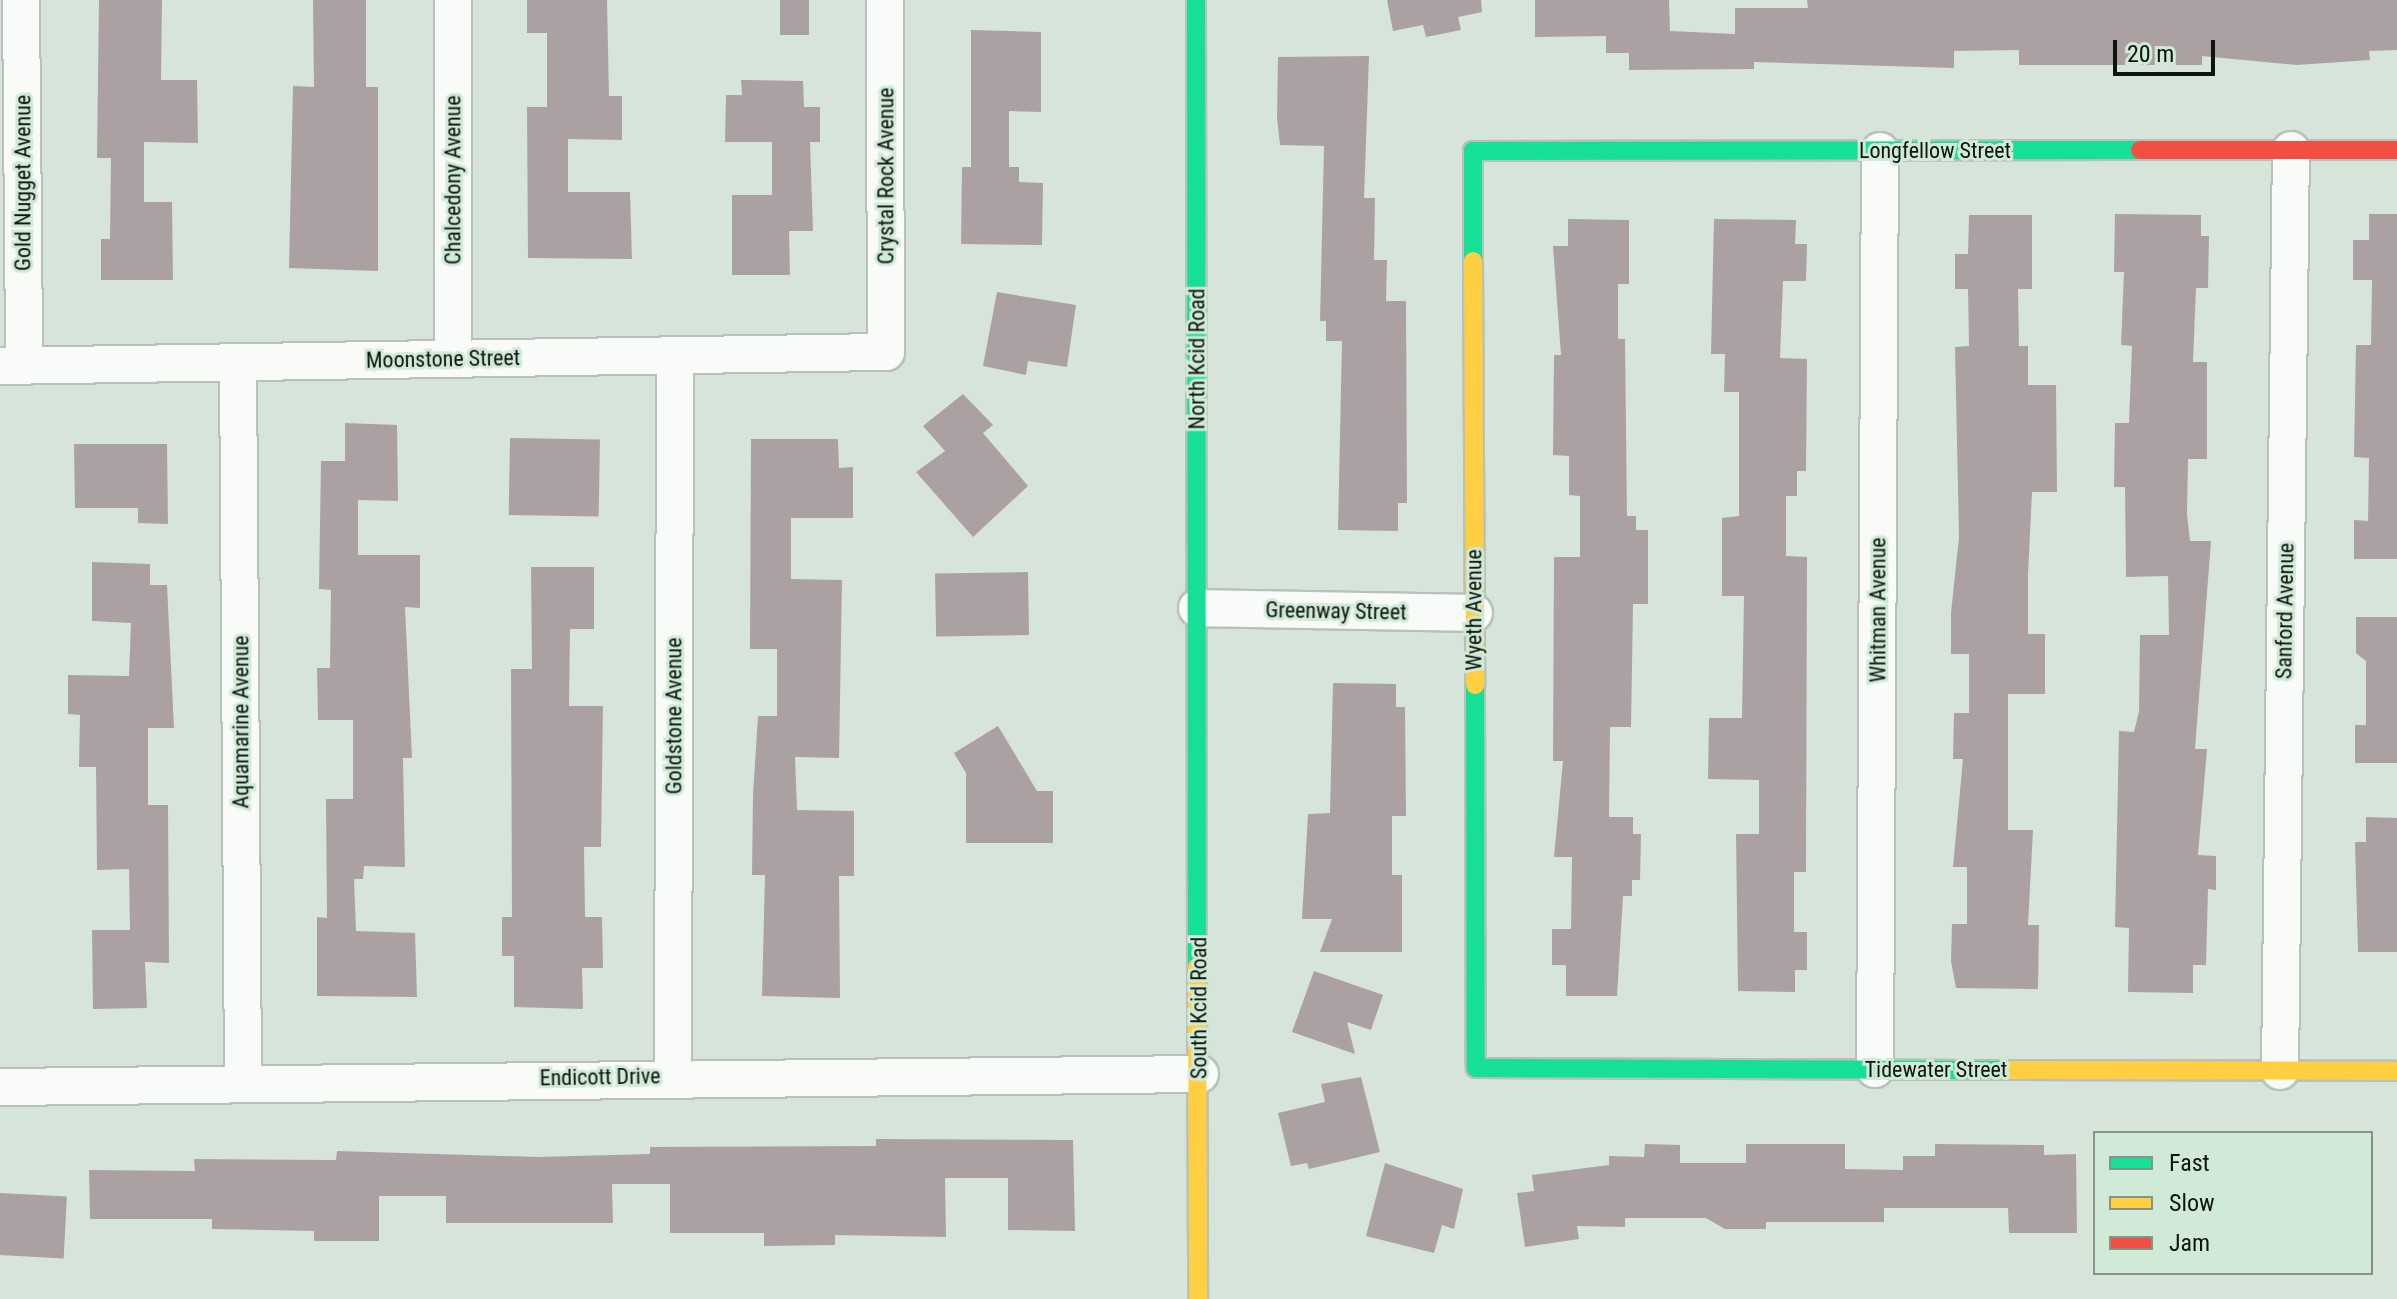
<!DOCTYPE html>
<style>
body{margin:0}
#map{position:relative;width:2397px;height:1299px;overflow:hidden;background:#d7e4da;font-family:"Roboto Condensed",sans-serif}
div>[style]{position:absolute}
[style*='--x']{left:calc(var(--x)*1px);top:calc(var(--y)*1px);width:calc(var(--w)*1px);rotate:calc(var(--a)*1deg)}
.building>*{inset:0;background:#aca1a2;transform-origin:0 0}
.roads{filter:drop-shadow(2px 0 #b7c1b9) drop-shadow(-2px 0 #b7c1b9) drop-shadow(0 2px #b7c1b9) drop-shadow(0 -2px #b7c1b9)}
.street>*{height:36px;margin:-18px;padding:0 18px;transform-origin:18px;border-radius:18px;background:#f9fbf9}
.fast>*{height:18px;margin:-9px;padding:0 9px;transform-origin:9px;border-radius:9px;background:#16e098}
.slow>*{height:18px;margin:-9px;padding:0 9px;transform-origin:9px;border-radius:9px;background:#ffcf43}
.jam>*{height:18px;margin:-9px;padding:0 9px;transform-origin:9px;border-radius:9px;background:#f24e42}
span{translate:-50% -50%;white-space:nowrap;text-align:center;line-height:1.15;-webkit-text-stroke:6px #d1ead7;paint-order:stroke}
.street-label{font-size:22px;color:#0c150f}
.legend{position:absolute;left:2093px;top:1131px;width:280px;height:144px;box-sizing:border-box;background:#d1ead7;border:2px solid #829587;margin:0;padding:10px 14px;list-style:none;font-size:24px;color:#0c150f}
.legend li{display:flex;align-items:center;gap:16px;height:40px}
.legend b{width:40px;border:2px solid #829587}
.scale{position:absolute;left:2113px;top:40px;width:102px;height:36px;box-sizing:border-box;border:4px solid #0c150f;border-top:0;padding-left:10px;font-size:24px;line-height:28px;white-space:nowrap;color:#0c150f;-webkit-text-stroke:6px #d1ead7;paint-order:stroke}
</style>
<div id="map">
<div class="building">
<div style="clip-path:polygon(99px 0,162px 0,161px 80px,197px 80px,198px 143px,144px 142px,144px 202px,172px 202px,173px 280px,101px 280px,101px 239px,110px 239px,111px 158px,97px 158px)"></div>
<div style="clip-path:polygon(313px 0,366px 0,366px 87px,378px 87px,378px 271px,289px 268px,293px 86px,314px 87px)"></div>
<div style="clip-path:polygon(527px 0,607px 0,609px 96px,622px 96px,622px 140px,568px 139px,568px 192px,630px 192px,632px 259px,528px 258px,527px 107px,547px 107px,547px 33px,527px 33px)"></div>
<div style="left:780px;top:0;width:29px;height:35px"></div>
<div style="clip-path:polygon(1387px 0,1481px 0,1482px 12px,1458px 17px,1461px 30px,1426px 37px,1423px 25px,1393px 31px)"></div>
<div style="clip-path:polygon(1535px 0,1669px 0,1670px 31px,1735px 34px,1735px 8px,1808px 8px,1807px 0,2397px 0,2397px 50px,2369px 51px,2370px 60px,2297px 65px,2202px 56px,2202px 65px,2019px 65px,2019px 50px,1954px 51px,1954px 68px,1754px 62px,1754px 69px,1629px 70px,1629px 53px,1606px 53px,1606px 36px,1535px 37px)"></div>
<div style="clip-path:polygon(971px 30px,1041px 32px,1041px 112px,1009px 111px,1009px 167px,1019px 167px,1019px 182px,1043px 183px,1042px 245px,961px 244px,962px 167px,971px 167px)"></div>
<div style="clip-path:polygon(1369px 56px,1364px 198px,1375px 198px,1374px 260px,1387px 260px,1386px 301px,1406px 301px,1407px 503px,1398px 503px,1398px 531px,1338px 530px,1342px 341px,1326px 341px,1326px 321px,1320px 321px,1324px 146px,1280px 145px,1277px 118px,1278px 57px)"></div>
<div style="clip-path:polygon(741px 80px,803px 81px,804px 107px,820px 107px,820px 142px,810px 142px,813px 231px,789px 231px,790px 275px,732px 275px,732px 195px,772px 195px,772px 142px,725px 142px,726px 95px,742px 95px)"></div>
<div style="clip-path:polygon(2115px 214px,2201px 215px,2201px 236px,2209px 236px,2208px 288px,2196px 288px,2193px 362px,2207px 362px,2207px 459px,2188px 459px,2187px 514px,2190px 541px,2211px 541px,2195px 749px,2207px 749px,2198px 855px,2216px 856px,2216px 890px,2208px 889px,2206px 965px,2193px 965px,2193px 993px,2128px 992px,2129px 928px,2115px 927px,2119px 731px,2134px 732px,2139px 711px,2140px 635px,2169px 635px,2168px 576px,2126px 577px,2125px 487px,2114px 487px,2115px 423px,2129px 423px,2132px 346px,2121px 345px,2124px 272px,2114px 272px)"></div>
<div style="clip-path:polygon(2369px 214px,2397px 214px,2397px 559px,2354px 559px,2354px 520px,2368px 521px,2369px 458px,2354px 457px,2356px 345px,2371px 345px,2372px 280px,2353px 280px,2353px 240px,2369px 240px)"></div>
<div style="clip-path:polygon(1969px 215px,2032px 215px,2032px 289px,2018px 289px,2019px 346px,2028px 346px,2028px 385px,2056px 385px,2057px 492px,2032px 492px,2028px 575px,2028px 634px,2045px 634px,2045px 694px,2008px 694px,2008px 830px,2033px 830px,2028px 925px,2039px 925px,2038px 989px,1956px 988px,1951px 961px,1952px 924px,1967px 924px,1967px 867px,1953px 867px,1963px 759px,1953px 759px,1954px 713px,1969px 713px,1969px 654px,1951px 654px,1951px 613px,1959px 537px,1955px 347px,1969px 346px,1968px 289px,1955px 289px,1955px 254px,1968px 254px)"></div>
<div style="clip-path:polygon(1568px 219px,1629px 220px,1629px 284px,1618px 284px,1618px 339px,1625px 339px,1627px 516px,1636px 516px,1636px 530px,1648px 530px,1648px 604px,1633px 604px,1631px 727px,1610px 727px,1609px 817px,1633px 817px,1633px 834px,1641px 834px,1640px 880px,1632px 880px,1632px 896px,1623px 896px,1617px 996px,1566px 996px,1566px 965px,1552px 965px,1552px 929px,1571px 929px,1572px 857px,1554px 857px,1563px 761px,1553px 761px,1554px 557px,1580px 557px,1580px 496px,1569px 495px,1569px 456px,1553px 455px,1554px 355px,1561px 355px,1553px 246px,1568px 246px)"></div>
<div style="clip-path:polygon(1714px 219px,1796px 220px,1795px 244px,1807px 244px,1806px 281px,1783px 281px,1780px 358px,1807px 359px,1806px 471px,1797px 471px,1797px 496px,1786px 496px,1786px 556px,1807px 557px,1806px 872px,1794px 872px,1794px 932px,1807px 932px,1807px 970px,1795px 970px,1795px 992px,1738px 991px,1736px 834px,1759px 834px,1759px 780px,1708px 779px,1709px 718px,1742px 718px,1744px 596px,1722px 596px,1722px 518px,1739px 516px,1739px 392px,1724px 392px,1725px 354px,1711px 354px)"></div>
<div style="clip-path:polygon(997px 292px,1076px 305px,1067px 367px,1028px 361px,1026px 375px,983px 366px)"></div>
<div style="clip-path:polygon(963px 394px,993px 425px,983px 433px,1028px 486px,973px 537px,916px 472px,945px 451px,923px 426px)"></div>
<div style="clip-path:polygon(345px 423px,397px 425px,398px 501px,358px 500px,358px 555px,420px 555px,420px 608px,405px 607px,412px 758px,403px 758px,405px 867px,364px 866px,363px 879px,354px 879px,356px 931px,415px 933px,417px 997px,317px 996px,317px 917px,327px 918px,326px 799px,353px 799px,353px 720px,318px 720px,317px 668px,330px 668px,331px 590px,319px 589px,321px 461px,345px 461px)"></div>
<div style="left:510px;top:438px;width:90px;height:77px;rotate:1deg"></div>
<div style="clip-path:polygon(751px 439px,838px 439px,839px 468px,853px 467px,853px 518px,791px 518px,791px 579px,842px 580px,839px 758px,795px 757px,797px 810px,854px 811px,854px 876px,839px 876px,840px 998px,762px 996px,765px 875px,752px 875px,753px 795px,758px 716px,777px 716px,777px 649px,750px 649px)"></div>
<div style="clip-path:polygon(74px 444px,167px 444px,168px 524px,138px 523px,138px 508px,75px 508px)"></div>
<div style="clip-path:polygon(92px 562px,150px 564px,150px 585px,167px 585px,174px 728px,148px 728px,148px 805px,168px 805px,169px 963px,145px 962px,147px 1008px,93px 1009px,92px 930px,130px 930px,129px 869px,97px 870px,96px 767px,79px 767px,80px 715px,68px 714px,68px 675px,129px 676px,131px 623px,92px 621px)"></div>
<div style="clip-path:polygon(531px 567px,594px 567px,594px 629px,570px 629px,569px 706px,603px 706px,601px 847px,584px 847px,585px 917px,602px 917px,603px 968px,582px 968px,583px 1009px,514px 1007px,514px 956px,502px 956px,502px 917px,512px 917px,511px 669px,532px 669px)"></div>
<div style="left:1028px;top:572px;width:63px;height:93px;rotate:89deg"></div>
<div style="clip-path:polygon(2356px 617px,2397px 617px,2397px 763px,2355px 763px,2355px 725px,2366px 725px,2366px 661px,2356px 653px)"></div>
<div style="clip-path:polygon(1333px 683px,1396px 684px,1396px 707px,1405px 707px,1406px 816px,1392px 816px,1392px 875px,1402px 875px,1402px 952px,1320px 952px,1332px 919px,1302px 919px,1308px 814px,1330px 813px)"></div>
<div style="clip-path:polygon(998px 726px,1037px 791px,1053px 791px,1053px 843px,966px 843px,966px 773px,954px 753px)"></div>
<div style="clip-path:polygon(2366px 817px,2397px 818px,2397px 952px,2358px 952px,2355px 842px,2366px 842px)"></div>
<div style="clip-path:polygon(1314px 971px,1383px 995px,1371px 1030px,1347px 1022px,1355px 1054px,1292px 1032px)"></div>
<div style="clip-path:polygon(1361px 1077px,1380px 1152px,1309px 1169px,1307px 1163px,1291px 1166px,1278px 1113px,1325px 1102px,1321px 1084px)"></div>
<div style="clip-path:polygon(876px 1139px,1073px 1140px,1075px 1231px,1008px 1230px,1008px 1178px,945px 1178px,946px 1237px,835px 1235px,835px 1245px,764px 1246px,764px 1233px,670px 1233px,670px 1184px,612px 1184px,613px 1223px,446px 1223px,446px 1196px,379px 1196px,379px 1241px,314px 1241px,314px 1231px,212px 1229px,212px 1219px,90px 1219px,89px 1170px,195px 1171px,194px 1159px,336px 1160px,337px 1151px,538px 1157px,650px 1154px,650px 1147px,876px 1146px)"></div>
<div style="clip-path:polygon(1645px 1144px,1680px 1145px,1680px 1163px,1746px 1163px,1746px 1144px,1845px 1144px,1845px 1169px,1903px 1170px,1903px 1156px,1935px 1156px,1935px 1144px,2044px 1145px,2044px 1155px,2076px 1154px,2077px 1233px,2009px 1233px,2008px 1208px,1884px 1208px,1884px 1222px,1766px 1222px,1766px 1229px,1725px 1229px,1706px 1218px,1625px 1218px,1625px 1227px,1577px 1226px,1579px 1239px,1525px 1247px,1517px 1193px,1534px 1191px,1532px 1175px,1609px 1165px,1609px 1156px,1644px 1157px)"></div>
<div style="clip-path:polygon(1385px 1163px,1463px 1189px,1454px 1229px,1442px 1225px,1434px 1253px,1366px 1236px)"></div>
<div style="left:0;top:1193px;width:67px;height:62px;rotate:3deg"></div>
</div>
<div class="roads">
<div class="street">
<div style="--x:21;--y:0;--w:365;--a:89.5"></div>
<div style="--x:453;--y:359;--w:359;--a:-90"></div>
<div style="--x:238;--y:362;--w:720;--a:89.6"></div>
<div style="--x:0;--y:366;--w:886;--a:-0.91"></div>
<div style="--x:886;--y:352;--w:352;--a:-90.2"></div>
<div style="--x:1197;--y:608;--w:277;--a:1"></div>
<div style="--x:1875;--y:1069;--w:918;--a:-89.69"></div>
<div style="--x:2280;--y:1071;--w:921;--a:-89.32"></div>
<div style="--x:673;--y:1077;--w:721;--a:-89.84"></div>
<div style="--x:0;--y:1087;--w:1200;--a:-0.62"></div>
</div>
<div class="fast">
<div style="--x:1196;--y:0;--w:967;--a:89.94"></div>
<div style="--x:1473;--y:261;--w:110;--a:-90"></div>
<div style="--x:1473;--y:151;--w:667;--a:-0.09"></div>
<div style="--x:1475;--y:685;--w:383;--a:89.9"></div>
<div style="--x:1476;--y:1068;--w:527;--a:0.22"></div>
</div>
<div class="slow">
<div style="--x:1473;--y:261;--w:424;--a:89.7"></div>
<div style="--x:1197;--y:967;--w:332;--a:89.8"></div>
<div style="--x:2003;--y:1070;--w:394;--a:0.1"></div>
</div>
<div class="jam">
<div style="--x:2140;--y:150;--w:257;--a:0"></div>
</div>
</div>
<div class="street-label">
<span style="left:1935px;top:151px">Longfellow Street</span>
<span style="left:886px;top:176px;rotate:-90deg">Crystal Rock Avenue</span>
<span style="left:453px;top:180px;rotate:-90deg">Chalcedony Avenue</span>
<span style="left:23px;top:183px;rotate:-90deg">Gold Nugget Avenue</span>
<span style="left:443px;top:359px;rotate:-1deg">Moonstone Street</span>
<span style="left:1197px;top:359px;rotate:-90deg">North Kcid Road</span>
<span style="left:1474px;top:610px;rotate:-90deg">Wyeth Avenue</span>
<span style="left:1878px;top:610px;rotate:-90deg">Whitman Avenue</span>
<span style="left:1336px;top:611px;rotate:1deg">Greenway Street</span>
<span style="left:2285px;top:611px;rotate:-89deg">Sanford Avenue</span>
<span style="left:674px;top:716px;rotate:-90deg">Goldstone Avenue</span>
<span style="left:241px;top:722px;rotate:-90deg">Aquamarine Avenue</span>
<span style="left:1199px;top:1008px;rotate:-90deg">South Kcid Road</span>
<span style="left:1936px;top:1070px">Tidewater Street</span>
<span style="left:600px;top:1077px;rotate:-1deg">Endicott Drive</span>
</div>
<ul class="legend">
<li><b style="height:10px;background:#16e098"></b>Fast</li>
<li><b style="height:10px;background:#ffcf43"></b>Slow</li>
<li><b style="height:10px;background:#f24e42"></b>Jam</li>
</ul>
<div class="scale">20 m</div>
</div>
